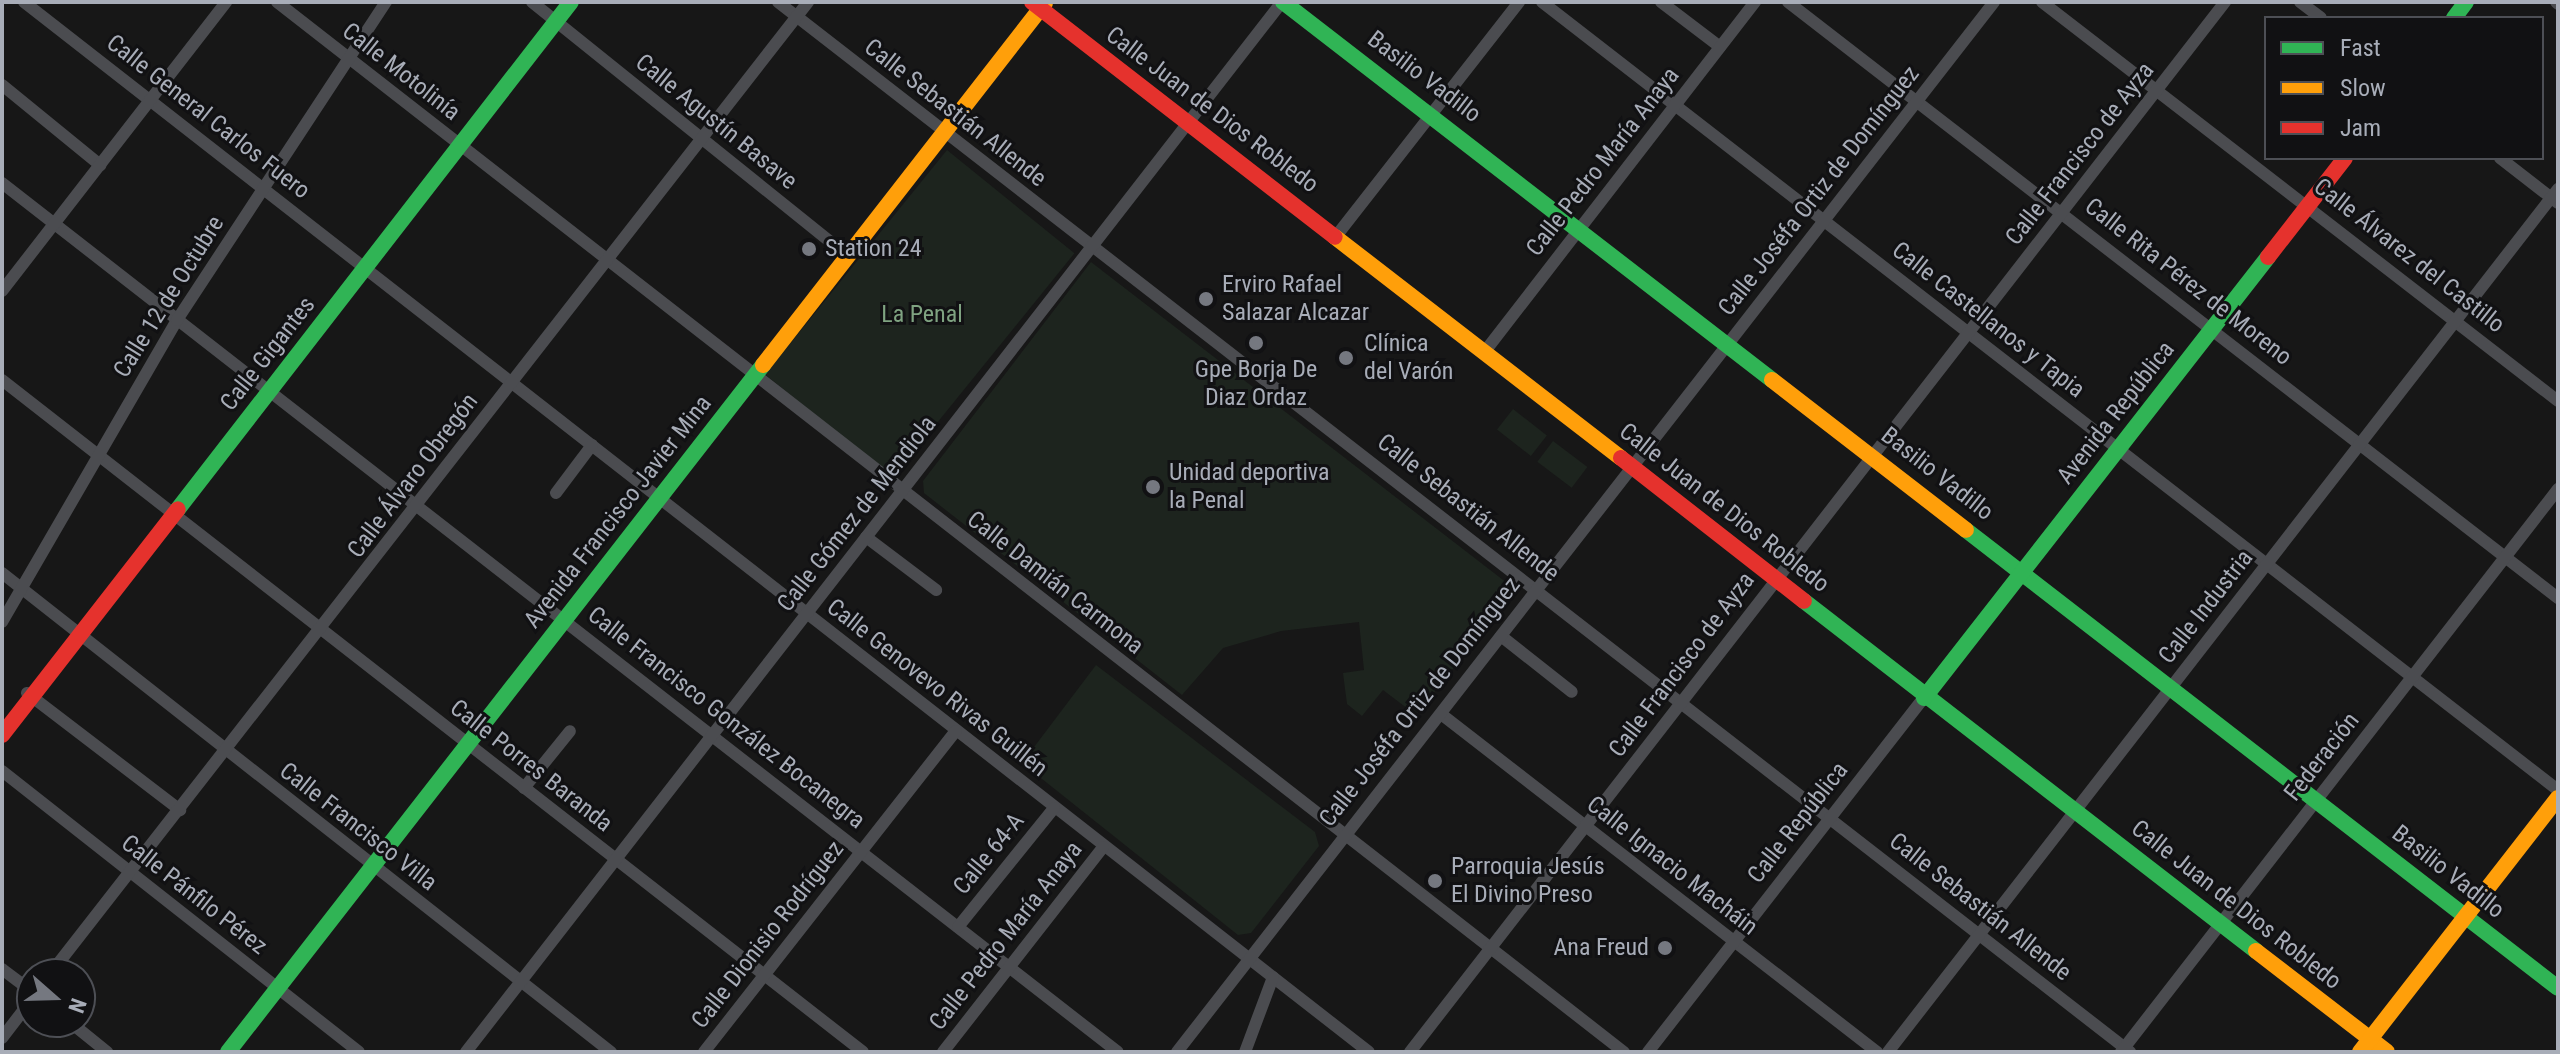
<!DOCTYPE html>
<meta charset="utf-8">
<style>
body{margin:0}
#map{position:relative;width:2560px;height:1054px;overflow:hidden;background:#171717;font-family:"Roboto Condensed",sans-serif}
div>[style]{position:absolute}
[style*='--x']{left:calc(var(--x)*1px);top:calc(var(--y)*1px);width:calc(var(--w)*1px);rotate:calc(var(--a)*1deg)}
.green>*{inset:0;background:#1d241e;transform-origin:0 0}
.street>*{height:12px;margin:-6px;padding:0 6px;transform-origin:6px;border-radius:6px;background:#4b4c50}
.fast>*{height:16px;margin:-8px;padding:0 8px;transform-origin:8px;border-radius:8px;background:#30b455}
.slow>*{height:16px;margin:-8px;padding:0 8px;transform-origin:8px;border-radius:8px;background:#ff9f0a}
.jam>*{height:16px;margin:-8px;padding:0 8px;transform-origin:8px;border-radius:8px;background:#e5322d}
.dots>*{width:22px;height:22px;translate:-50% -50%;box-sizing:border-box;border:4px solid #111113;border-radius:50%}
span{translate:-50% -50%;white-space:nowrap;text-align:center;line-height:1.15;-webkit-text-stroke:6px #111113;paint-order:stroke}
.street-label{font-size:24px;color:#a8adb8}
.poi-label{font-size:24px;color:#a8adb8}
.left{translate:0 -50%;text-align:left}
.right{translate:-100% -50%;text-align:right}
.park-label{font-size:24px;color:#7fa381}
.frame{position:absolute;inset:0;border:4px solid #a8adb8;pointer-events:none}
.legend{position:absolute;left:2264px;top:16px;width:280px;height:144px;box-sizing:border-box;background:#111113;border:2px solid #4d4f55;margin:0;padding:10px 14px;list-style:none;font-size:24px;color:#a8adb8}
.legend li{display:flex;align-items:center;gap:16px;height:40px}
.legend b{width:40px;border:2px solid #4d4f55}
.north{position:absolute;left:16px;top:958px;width:80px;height:80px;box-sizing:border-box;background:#111113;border:2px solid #4d4f55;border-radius:50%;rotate:110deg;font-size:22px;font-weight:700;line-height:32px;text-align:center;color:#a8adb8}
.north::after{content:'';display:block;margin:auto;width:28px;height:36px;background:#757880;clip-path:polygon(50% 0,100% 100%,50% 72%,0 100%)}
</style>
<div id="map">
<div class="green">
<div style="left:947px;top:150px;width:164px;height:289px;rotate:39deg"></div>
<div style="clip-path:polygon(1091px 262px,1507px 583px,1508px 600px,1416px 715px,1383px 690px,1362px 716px,1347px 704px,1343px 673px,1364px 670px,1359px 622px,1281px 631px,1223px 648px,1182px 695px,924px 493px,923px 481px)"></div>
<div style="left:1513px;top:409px;width:43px;height:26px;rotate:38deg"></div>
<div style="left:1553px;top:441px;width:43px;height:26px;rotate:37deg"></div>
<div style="clip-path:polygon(1096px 665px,1315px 832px,1319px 846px,1251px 933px,1238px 935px,1022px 763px)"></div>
</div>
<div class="street">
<div style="--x:24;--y:2;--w:1706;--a:37.98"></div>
<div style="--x:277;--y:2;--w:1708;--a:37.94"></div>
<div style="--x:532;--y:2;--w:405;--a:38.8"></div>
<div style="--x:778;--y:2;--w:1712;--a:37.83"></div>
<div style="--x:1542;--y:2;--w:1286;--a:37.8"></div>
<div style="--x:1661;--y:2;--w:74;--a:37.3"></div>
<div style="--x:1788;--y:2;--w:974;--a:37.74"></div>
<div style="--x:2042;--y:2;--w:652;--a:37.71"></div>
<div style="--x:2300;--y:2;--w:26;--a:37"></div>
<div style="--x:2556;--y:2;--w:3;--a:45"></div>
<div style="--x:2;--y:85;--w:127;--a:39.2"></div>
<div style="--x:2500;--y:158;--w:73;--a:37.8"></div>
<div style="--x:2;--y:183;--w:1414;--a:37.91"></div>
<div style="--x:1337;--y:235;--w:296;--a:-52"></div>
<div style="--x:2;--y:291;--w:366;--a:-52.2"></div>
<div style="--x:1486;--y:350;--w:440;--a:-52.3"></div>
<div style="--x:2;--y:380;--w:1092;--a:37.97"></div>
<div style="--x:556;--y:493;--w:60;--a:-53.1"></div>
<div style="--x:866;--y:537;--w:88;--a:37.1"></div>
<div style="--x:2;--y:573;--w:775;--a:38.19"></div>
<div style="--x:2;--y:622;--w:349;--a:-59.9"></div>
<div style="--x:177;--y:320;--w:381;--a:-56.7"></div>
<div style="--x:1501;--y:636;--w:90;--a:38.3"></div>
<div style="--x:27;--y:693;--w:193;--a:37.4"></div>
<div style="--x:1441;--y:714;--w:552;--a:37.78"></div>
<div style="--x:2;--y:771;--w:454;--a:38.2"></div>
<div style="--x:524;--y:788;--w:73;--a:-51.1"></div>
<div style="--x:958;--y:927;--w:153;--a:-51.1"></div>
<div style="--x:2;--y:969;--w:38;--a:37"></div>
<div style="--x:50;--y:974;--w:1233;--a:-52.05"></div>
<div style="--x:70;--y:1022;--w:48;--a:39"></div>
<div style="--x:2;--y:1038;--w:49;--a:-52.4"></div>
<div style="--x:466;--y:1052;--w:1330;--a:-52.15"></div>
<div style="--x:704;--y:1052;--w:408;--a:-51.9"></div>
<div style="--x:943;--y:1052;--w:260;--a:-52"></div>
<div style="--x:1177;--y:1052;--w:1330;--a:-52.11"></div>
<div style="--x:1245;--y:1052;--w:80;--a:-69.5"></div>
<div style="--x:1410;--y:1052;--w:1329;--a:-52.18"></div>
<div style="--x:1648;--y:1052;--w:449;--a:-52.1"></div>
<div style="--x:1888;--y:1052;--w:1093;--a:-52.18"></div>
<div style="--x:2121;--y:1052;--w:713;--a:-52.18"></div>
</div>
<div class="fast">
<div style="--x:1283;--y:2;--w:618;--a:37.7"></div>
<div style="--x:2454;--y:18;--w:20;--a:-53"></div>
<div style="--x:178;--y:509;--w:641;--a:-52.22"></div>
<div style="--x:1966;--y:530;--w:748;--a:37.73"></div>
<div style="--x:1804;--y:601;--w:572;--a:37.75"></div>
<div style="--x:1924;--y:698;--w:559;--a:-52.04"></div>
<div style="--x:228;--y:1052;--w:871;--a:-52.09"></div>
</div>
<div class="slow">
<div style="--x:1335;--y:237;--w:361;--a:37.7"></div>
<div style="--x:763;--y:365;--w:459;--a:-52.1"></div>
<div style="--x:1772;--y:380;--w:245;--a:37.7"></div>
<div style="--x:2256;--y:951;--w:165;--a:37.6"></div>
<div style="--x:2360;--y:1052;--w:322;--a:-52.1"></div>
</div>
<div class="jam">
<div style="--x:1032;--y:2;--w:383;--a:37.8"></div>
<div style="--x:2268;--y:257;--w:125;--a:-52.1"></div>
<div style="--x:1621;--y:458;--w:232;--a:38"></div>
<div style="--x:2;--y:735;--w:286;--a:-52.1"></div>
</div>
<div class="dots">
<div style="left:809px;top:249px;background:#757880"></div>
<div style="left:1206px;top:299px;background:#757880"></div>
<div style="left:1256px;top:343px;background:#757880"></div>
<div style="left:1346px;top:358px;background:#757880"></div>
<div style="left:1153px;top:487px;background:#757880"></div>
<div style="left:1435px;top:881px;background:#757880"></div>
<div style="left:1665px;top:948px;background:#757880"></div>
</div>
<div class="street-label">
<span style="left:401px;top:72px;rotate:38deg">Calle Motolinía</span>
<span style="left:1424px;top:77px;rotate:37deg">Basilio Vadillo</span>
<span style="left:1212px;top:110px;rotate:37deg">Calle Juan de Dios Robledo</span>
<span style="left:955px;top:113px;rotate:38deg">Calle Sebastián Allende</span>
<span style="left:208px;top:117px;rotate:38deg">Calle General Carlos Fuero</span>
<span style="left:716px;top:122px;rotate:39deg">Calle Agustín Basave</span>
<span style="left:2080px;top:154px;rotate:-52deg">Calle Francisco de Ayza</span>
<span style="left:1603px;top:162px;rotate:-52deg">Calle Pedro María Anaya</span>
<span style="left:1819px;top:191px;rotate:-52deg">Calle Joséfa Ortiz de Domínguez</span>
<span style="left:2409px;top:256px;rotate:38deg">Calle Álvarez del Castillo</span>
<span style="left:2188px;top:282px;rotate:38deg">Calle Rita Pérez de Moreno</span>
<span style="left:169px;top:297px;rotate:-58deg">Calle 12 de Octubre</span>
<span style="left:1988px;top:320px;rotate:38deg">Calle Castellanos y Tapia</span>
<span style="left:268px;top:354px;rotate:-52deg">Calle Gigantes</span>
<span style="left:2116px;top:413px;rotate:-52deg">Avenida República</span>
<span style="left:1937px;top:474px;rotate:38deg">Basilio Vadillo</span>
<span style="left:413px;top:476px;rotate:-53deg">Calle Álvaro Obregón</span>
<span style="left:1468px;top:508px;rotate:38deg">Calle Sebastián Allende</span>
<span style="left:1724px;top:508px;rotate:38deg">Calle Juan de Dios Robledo</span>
<span style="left:618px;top:512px;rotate:-52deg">Avenida Francisco Javier Mina</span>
<span style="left:857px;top:514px;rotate:-52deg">Calle Gómez de Mendiola</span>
<span style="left:1055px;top:583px;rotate:38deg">Calle Damián Carmona</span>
<span style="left:2206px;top:607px;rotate:-52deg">Calle Industria</span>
<span style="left:1682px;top:665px;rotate:-53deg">Calle Francisco de Ayza</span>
<span style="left:937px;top:688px;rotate:38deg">Calle Genovevo Rivas Guillén</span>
<span style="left:1420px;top:702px;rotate:-52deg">Calle Joséfa Ortiz de Domínguez</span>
<span style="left:726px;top:718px;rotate:38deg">Calle Francisco González Bocanegra</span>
<span style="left:2322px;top:757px;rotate:-52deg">Federación</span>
<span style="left:531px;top:766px;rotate:38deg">Calle Porres Baranda</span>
<span style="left:1798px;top:823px;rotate:-52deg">Calle República</span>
<span style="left:358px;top:827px;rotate:38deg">Calle Francisco Villa</span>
<span style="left:989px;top:854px;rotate:-51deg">Calle 64-A</span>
<span style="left:1672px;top:866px;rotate:38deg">Calle Ignacio Macháin</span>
<span style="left:2448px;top:872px;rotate:38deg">Basilio Vadillo</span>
<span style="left:194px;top:895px;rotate:38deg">Calle Pánfilo Pérez</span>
<span style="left:2236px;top:905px;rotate:38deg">Calle Juan de Dios Robledo</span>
<span style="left:1980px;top:907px;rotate:38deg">Calle Sebastián Allende</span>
<span style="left:768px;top:935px;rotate:-52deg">Calle Dionisio Rodríguez</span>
<span style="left:1006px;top:936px;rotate:-52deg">Calle Pedro María Anaya</span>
</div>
<div class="poi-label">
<span class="left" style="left:825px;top:249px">Station 24</span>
<span class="left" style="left:1222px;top:299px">Erviro Rafael<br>Salazar Alcazar</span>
<span class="left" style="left:1364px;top:358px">Clínica<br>del Varón</span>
<span style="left:1256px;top:384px">Gpe Borja De<br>Diaz Ordaz</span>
<span class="left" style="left:1169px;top:487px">Unidad deportiva<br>la Penal</span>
<span class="left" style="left:1451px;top:881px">Parroquia Jesús<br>El Divino Preso</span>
<span class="right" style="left:1649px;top:948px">Ana Freud</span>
</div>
<div class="park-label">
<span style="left:922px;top:315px">La Penal</span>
</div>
<div class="frame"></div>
<ul class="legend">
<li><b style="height:10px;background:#30b455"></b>Fast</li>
<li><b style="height:10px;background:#ff9f0a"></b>Slow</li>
<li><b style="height:10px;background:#e5322d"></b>Jam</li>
</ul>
<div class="north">N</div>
</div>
